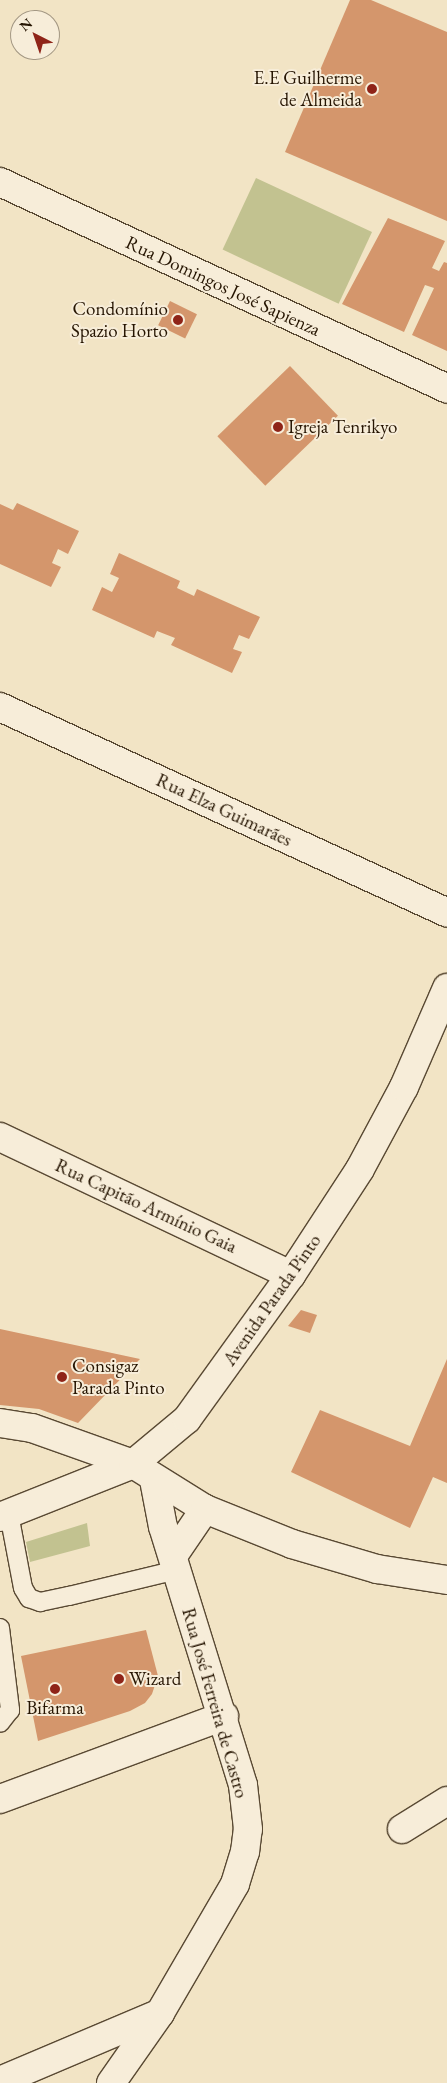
<!DOCTYPE html>
<meta charset="utf-8">
<style>
body{margin:0}
#map{position:relative;width:447px;height:2083px;overflow:hidden;background:#f2e4c5;font-family:"EB Garamond",serif}
div>[style]{position:absolute}
[style*='--x']{left:calc(var(--x)*1px);top:calc(var(--y)*1px);width:calc(var(--w)*1px);rotate:calc(var(--a)*1deg)}
.green>*{inset:0;background:#c2c290;transform-origin:0 0}
.building>*{inset:0;background:#d4966c;transform-origin:0 0}
.roads{filter:drop-shadow(1px 0 #594933) drop-shadow(-1px 0 #594933) drop-shadow(0 1px #594933) drop-shadow(0 -1px #594933)}
.service>*{height:18px;margin:-9px;padding:0 9px;transform-origin:9px;border-radius:9px;background:#f7edd9}
.minor>*{height:28px;margin:-14px;padding:0 14px;transform-origin:14px;border-radius:14px;background:#f7edd9}
.tertiary>*{height:28px;margin:-14px;padding:0 14px;transform-origin:14px;border-radius:14px;background:#f7edd9}
.secondary>*{height:28px;margin:-14px;padding:0 14px;transform-origin:14px;border-radius:14px;background:#f7edd9}
.dots>*{width:14px;height:14px;translate:-50% -50%;box-sizing:border-box;border:2px solid #f7edd9;border-radius:50%}
span{translate:-50% -50%;white-space:nowrap;text-align:center;line-height:1.15;-webkit-text-stroke:4px #f7edd9;paint-order:stroke}
.poi-label{font-size:19px;color:#261502}
.right{translate:-100% -50%;text-align:right}
.left{translate:0 -50%;text-align:left}
.street-label{font-size:19px;color:#261502}
.north{position:absolute;left:10px;top:10px;width:50px;height:50px;box-sizing:border-box;background:#f7edd9;border:1px solid #a39783;border-radius:50%;rotate:319deg;font-size:14px;font-weight:700;line-height:20px;text-align:center;color:#261502}
.north::after{content:'';display:block;margin:auto;width:18px;height:22px;background:#8f2418;clip-path:polygon(50% 0,100% 100%,50% 72%,0 100%)}
</style>
<div id="map">
<div class="green">
<div style="left:256px;top:178px;width:128px;height:79px;rotate:25deg"></div>
<div style="clip-path:polygon(87px 1523px,90px 1546px,30px 1562px,26px 1542px)"></div>
</div>
<div class="building">
<div style="clip-path:polygon(350px 0,371px 0,447px 32px,447px 221px,285px 152px)"></div>
<div style="clip-path:polygon(388px 218px,445px 241px,432px 268px,439px 271px,444px 262px,447px 263px,447px 351px,412px 335px,434px 288px,425px 285px,404px 332px,342px 304px)"></div>
<div style="left:170px;top:301px;width:30px;height:27px;rotate:26deg"></div>
<div style="left:290px;top:366px;width:69px;height:101px;rotate:46deg"></div>
<div style="clip-path:polygon(17px 503px,79px 531px,68px 554px,58px 549px,52px 563px,61px 567px,51px 587px,0 564px,0 504px,13px 510px)"></div>
<div style="clip-path:polygon(119px 553px,180px 581px,177px 588px,194px 596px,197px 589px,260px 617px,249px 639px,239px 635px,233px 649px,242px 652px,232px 673px,171px 645px,175px 638px,157px 631px,154px 638px,92px 610px,102px 587px,112px 592px,119px 578px,110px 574px)"></div>
<div style="clip-path:polygon(301px 1310px,317px 1315px,310px 1333px,288px 1326px)"></div>
<div style="clip-path:polygon(0 1329px,140px 1359px,78px 1423px,39px 1409px,0 1405px)"></div>
<div style="clip-path:polygon(447px 1359px,447px 1483px,433px 1477px,410px 1528px,291px 1472px,320px 1410px,410px 1446px)"></div>
<div style="clip-path:polygon(146px 1630px,158px 1676px,152px 1694px,145px 1703px,130px 1711px,38px 1741px,21px 1656px)"></div>
</div>
<div class="roads">
<div class="service">
<div style="--x:9;--y:1514;--w:75;--a:79.3"></div>
<div style="--x:23;--y:1588;--w:12;--a:59"></div>
<div style="--x:29;--y:1598;--w:12;--a:20"></div>
<div style="--x:40;--y:1602;--w:30;--a:-12"></div>
<div style="--x:69;--y:1596;--w:111;--a:-13.5"></div>
<div style="--x:0;--y:1628;--w:83;--a:83"></div>
<div style="--x:10;--y:1710;--w:16;--a:128"></div>
</div>
<div class="minor">
<div style="--x:0;--y:182;--w:493;--a:24.8"></div>
<div style="--x:0;--y:707;--w:492;--a:24.7"></div>
<div style="--x:0;--y:1137;--w:322;--a:25.4"></div>
<div style="--x:173;--y:1556;--w:57;--a:-55.8"></div>
<div style="--x:0;--y:1799;--w:239;--a:-20.3"></div>
<div style="--x:402;--y:1829;--w:53;--a:-31.9"></div>
<div style="--x:0;--y:2081;--w:174;--a:-23"></div>
<div style="--x:111;--y:2083;--w:85;--a:-55"></div>
<div style="--x:160;--y:2013;--w:149;--a:-59.8"></div>
<div style="--x:235;--y:1884;--w:34;--a:-73"></div>
<div style="--x:245;--y:1852;--w:23;--a:-83"></div>
<div style="--x:248;--y:1829;--w:44;--a:-96.5"></div>
<div style="--x:243;--y:1785;--w:270;--a:-107.2"></div>
<div style="--x:163;--y:1527;--w:48;--a:-100.8"></div>
</div>
<div class="tertiary">
<div style="--x:0;--y:1423;--w:32;--a:9"></div>
<div style="--x:32;--y:1428;--w:107;--a:19.6"></div>
</div>
<div class="secondary">
<div style="--x:133;--y:1464;--w:85;--a:32"></div>
<div style="--x:205;--y:1509;--w:94;--a:21.9"></div>
<div style="--x:292;--y:1544;--w:89;--a:16.4"></div>
<div style="--x:377;--y:1569;--w:71;--a:8.9"></div>
<div style="--x:0;--y:1517;--w:143;--a:-21.7"></div>
<div style="--x:133;--y:1464;--w:70;--a:-39.8"></div>
<div style="--x:187;--y:1419;--w:178;--a:-54.2"></div>
<div style="--x:291;--y:1275;--w:126;--a:-56.9"></div>
<div style="--x:360;--y:1169;--w:93;--a:-61.8"></div>
<div style="--x:404;--y:1087;--w:108;--a:-66.5"></div>
</div>
</div>
<div class="dots">
<div style="left:372px;top:89px;background:#8f2418"></div>
<div style="left:178px;top:320px;background:#8f2418"></div>
<div style="left:278px;top:427px;background:#8f2418"></div>
<div style="left:62px;top:1377px;background:#8f2418"></div>
<div style="left:119px;top:1679px;background:#8f2418"></div>
<div style="left:55px;top:1689px;background:#8f2418"></div>
</div>
<div class="poi-label">
<span class="right" style="left:362px;top:89px">E.E Guilherme<br>de Almeida</span>
<span class="right" style="left:168px;top:320px">Condomínio<br>Spazio Horto</span>
<span class="left" style="left:288px;top:427px">Igreja Tenrikyo</span>
<span class="left" style="left:72px;top:1377px">Consigaz<br>Parada Pinto</span>
<span class="left" style="left:129px;top:1679px">Wizard</span>
<span style="left:55px;top:1708px">Bifarma</span>
</div>
<div class="street-label">
<span style="left:223px;top:286px;rotate:25deg">Rua Domingos José Sapienza</span>
<span style="left:224px;top:810px;rotate:25deg">Rua Elza Guimarães</span>
<span style="left:146px;top:1206px;rotate:25deg">Rua Capitão Armínio Gaia</span>
<span style="left:272px;top:1300px;rotate:-55deg">Avenida Parada Pinto</span>
<span style="left:215px;top:1703px;rotate:74deg">Rua José Ferreira de Castro</span>
</div>
<div class="north">N</div>
</div>
